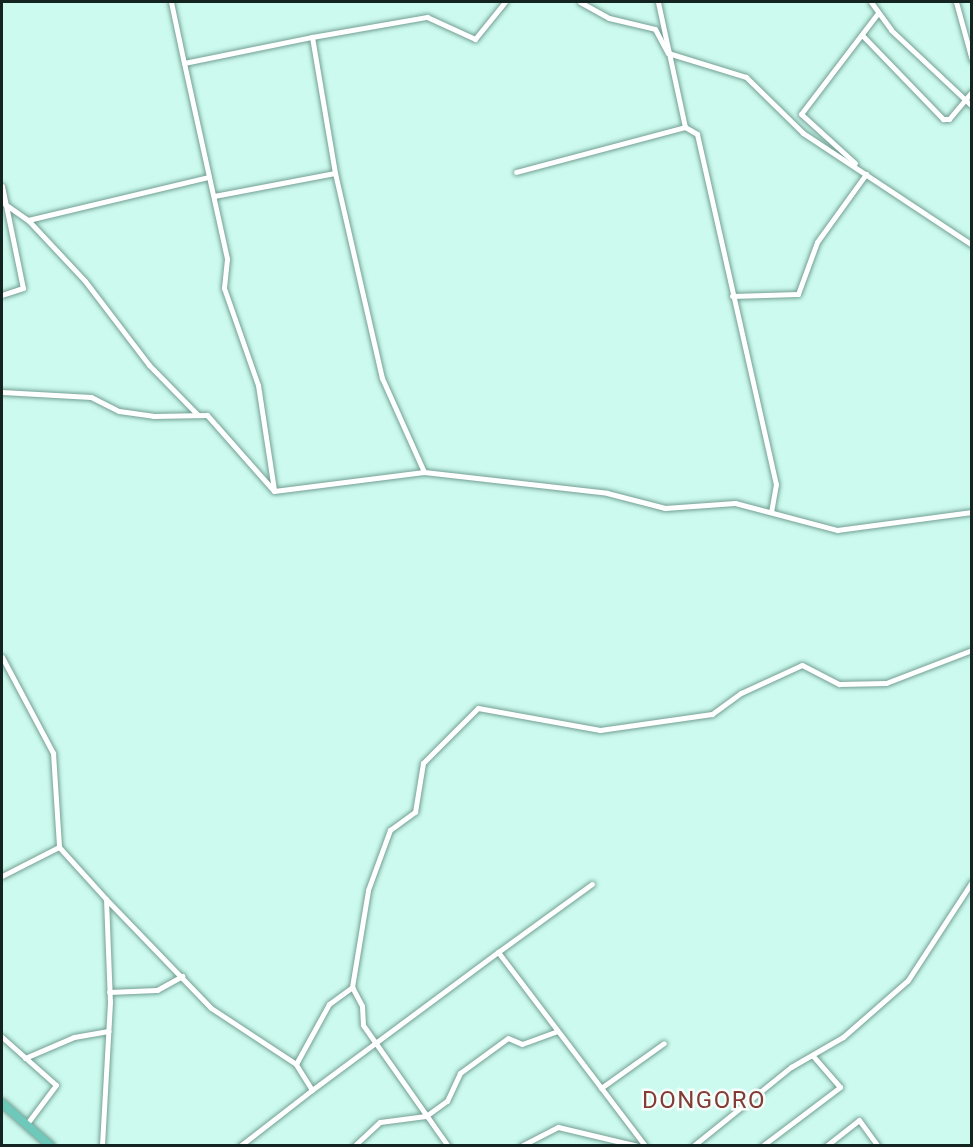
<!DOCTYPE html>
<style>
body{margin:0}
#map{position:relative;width:973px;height:1147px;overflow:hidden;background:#ccfaee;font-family:Roboto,sans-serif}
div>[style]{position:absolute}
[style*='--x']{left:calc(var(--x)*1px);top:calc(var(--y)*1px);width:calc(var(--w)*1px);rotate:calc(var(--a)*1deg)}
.roads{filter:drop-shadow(0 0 2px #749f94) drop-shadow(0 0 2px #749f94)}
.minor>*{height:5px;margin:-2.5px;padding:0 2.5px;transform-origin:2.5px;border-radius:2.5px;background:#fff}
.primary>*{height:8px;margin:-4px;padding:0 4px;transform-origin:4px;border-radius:4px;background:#6fc9bb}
span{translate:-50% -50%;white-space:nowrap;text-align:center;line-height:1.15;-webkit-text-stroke:5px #f5fefb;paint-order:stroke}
.quarter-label{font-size:24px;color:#833b34;letter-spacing:1.5px}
.frame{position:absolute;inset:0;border:3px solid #142521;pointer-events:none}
</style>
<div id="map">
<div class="roads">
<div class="minor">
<i style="--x:171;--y:2;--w:62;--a:78"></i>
<i style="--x:184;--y:63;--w:131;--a:-11.5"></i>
<i style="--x:312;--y:37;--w:138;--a:80.4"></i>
<i style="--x:335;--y:173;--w:210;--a:77.1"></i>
<i style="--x:382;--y:378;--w:103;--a:65.9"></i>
<i style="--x:580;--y:2;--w:33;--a:29"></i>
<i style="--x:609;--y:18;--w:47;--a:13.4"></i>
<i style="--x:655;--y:29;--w:27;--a:62"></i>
<i style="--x:668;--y:53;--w:82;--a:17.1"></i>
<i style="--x:746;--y:77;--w:80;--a:44.5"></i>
<i style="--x:803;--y:133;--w:203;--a:33.5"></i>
<i style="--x:871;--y:2;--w:34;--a:54"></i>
<i style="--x:891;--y:30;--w:111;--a:43.2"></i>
<i style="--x:956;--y:2;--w:60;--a:74.6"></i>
<i style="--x:862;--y:35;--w:117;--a:46"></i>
<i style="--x:943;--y:119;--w:6;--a:0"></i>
<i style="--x:949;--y:119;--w:35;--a:-50"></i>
<i style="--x:312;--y:37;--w:117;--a:-9.9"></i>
<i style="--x:427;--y:17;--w:53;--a:24.6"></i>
<i style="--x:475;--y:39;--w:48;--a:-51"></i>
<i style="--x:184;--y:63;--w:201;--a:77.6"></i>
<i style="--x:227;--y:259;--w:29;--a:96"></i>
<i style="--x:224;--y:288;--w:103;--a:70.7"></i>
<i style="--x:258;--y:385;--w:106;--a:81.3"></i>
<i style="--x:685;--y:127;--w:14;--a:30"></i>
<i style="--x:697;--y:134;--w:359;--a:77.3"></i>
<i style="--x:776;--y:484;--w:28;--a:100"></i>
<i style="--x:855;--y:163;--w:73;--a:-137.8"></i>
<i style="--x:801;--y:114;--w:127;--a:-52.7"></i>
<i style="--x:516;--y:172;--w:175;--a:-14.9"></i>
<i style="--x:685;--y:127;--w:128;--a:-102.2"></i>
<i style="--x:2;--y:186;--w:104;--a:78.4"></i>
<i style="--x:23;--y:288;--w:22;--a:162"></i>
<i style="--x:214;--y:196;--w:123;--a:-10.8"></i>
<i style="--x:2;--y:202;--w:32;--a:35"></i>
<i style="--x:28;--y:220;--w:83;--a:46.9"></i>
<i style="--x:85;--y:281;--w:106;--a:52.7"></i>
<i style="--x:149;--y:365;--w:70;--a:45.6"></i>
<i style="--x:28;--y:220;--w:186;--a:-13.4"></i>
<i style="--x:732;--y:296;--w:66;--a:-1.7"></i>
<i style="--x:798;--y:294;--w:55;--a:-69.9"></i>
<i style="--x:817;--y:242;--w:84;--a:-54.2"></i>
<i style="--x:2;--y:392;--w:89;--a:3.2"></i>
<i style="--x:91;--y:397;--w:31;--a:27"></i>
<i style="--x:119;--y:411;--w:34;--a:8"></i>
<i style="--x:153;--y:416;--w:54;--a:-1.1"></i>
<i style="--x:207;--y:415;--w:101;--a:48.6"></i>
<i style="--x:274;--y:491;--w:151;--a:-7.2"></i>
<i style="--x:424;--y:472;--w:184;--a:6.5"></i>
<i style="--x:607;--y:493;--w:60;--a:14.5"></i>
<i style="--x:665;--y:508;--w:70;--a:-4.1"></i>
<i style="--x:735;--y:503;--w:106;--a:14.8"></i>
<i style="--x:837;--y:530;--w:136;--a:-7.6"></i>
<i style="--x:2;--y:657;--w:109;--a:62"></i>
<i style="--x:53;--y:753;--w:94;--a:86.3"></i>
<i style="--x:59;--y:847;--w:70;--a:47.9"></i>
<i style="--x:106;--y:899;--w:103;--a:87.8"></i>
<i style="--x:110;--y:1002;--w:144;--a:93.2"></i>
<i style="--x:2;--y:876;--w:64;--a:-27"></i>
<i style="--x:106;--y:899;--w:151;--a:46.1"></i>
<i style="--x:211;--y:1008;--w:102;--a:33.4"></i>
<i style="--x:498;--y:952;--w:116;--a:-35.9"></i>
<i style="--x:352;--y:987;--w:21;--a:62"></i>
<i style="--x:362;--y:1006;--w:19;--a:87"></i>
<i style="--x:363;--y:1025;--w:148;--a:54.9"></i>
<i style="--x:109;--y:992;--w:48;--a:-2.4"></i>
<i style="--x:157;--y:990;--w:29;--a:-29"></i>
<i style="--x:2;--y:1037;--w:72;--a:41.6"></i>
<i style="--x:56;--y:1085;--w:50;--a:126.9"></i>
<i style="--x:25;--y:1058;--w:53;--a:-23.2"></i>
<i style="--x:74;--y:1037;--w:35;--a:-10"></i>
<i style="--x:601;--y:1088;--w:77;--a:-35.5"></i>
<i style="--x:312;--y:1090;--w:232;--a:-36.6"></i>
<i style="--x:498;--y:952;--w:243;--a:52.8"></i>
<i style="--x:240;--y:1146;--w:91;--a:-37.9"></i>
<i style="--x:312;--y:1090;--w:31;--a:-122"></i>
<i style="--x:296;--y:1064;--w:68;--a:-61.2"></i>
<i style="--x:329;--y:1004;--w:29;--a:-36"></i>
<i style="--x:352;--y:987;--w:98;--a:-80.6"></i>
<i style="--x:368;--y:890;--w:64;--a:-69.9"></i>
<i style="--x:390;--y:830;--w:31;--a:-36"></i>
<i style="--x:415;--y:812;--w:50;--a:-80.7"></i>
<i style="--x:423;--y:763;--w:78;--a:-45"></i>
<i style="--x:478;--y:708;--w:124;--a:10.2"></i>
<i style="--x:600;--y:730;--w:113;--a:-8.1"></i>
<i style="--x:712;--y:714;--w:36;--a:-36"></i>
<i style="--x:741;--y:693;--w:67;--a:-24.7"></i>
<i style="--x:802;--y:665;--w:42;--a:27.2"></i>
<i style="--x:839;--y:684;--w:47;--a:-1.2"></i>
<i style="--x:886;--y:683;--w:92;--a:-21"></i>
<i style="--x:354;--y:1146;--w:35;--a:-43"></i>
<i style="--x:380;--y:1122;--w:46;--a:-7.4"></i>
<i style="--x:426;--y:1116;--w:26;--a:-36"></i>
<i style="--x:447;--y:1101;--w:31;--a:-65"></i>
<i style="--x:460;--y:1073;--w:59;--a:-36.1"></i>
<i style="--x:508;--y:1038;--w:15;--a:23"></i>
<i style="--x:522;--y:1044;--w:38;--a:-20"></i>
<i style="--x:521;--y:1146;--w:42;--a:-27.2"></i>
<i style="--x:558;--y:1127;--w:82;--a:13.4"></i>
<i style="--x:693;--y:1146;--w:126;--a:-38.9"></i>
<i style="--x:791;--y:1067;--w:60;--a:-30"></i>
<i style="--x:843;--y:1037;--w:86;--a:-41.2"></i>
<i style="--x:908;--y:980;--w:117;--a:-56.9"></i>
<i style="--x:762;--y:1146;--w:98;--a:-37.1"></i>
<i style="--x:840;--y:1087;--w:40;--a:-131"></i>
<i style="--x:826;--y:1146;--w:42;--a:-38.2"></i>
<i style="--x:859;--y:1120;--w:32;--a:54"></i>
</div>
<div class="primary">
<i style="--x:2;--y:1103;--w:65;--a:41.3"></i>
</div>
</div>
<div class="quarter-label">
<span style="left:704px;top:1101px">DONGORO</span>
</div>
<div class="frame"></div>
</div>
